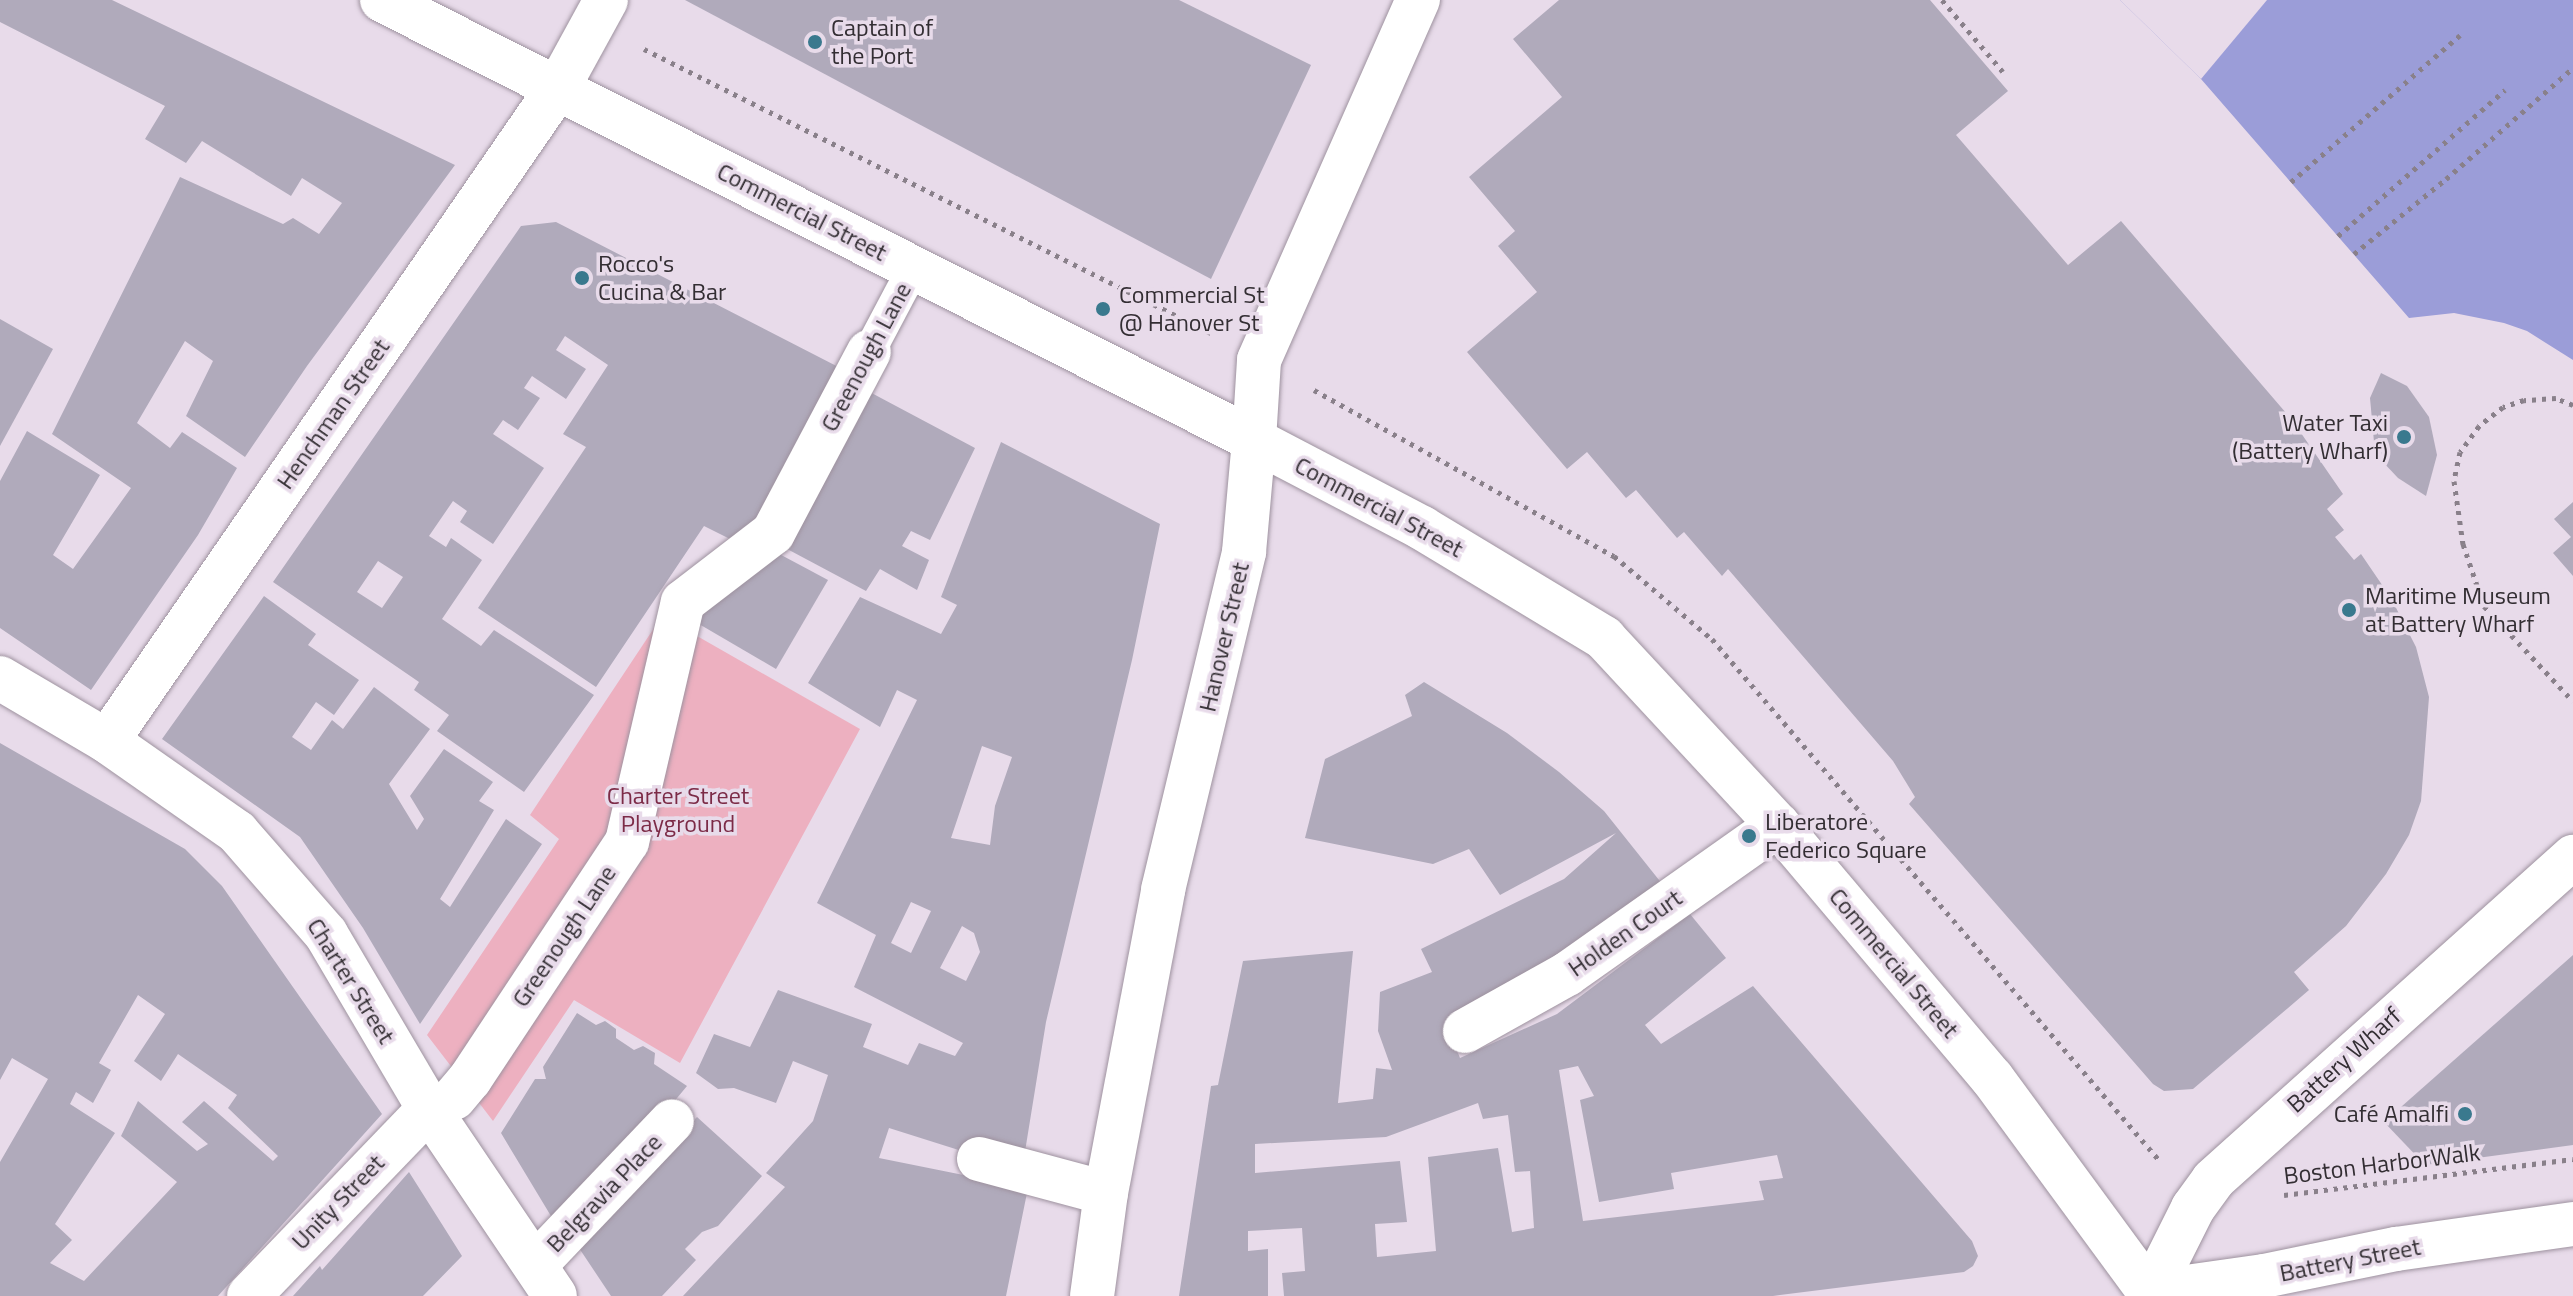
<!DOCTYPE html>
<meta charset="utf-8">
<style>
body{margin:0}
#map{position:relative;width:2573px;height:1296px;overflow:hidden;background:#e8dbea;font-family:"Titillium Web",sans-serif}
div>[style]{position:absolute}
[style*='--x']{left:calc(var(--x)*1px);top:calc(var(--y)*1px);width:calc(var(--w)*1px);rotate:calc(var(--a)*1deg)}
.green>*{inset:0;background:#edb0c0}
.water>*{inset:0;background:#9b9dd8}
.pier>*{inset:0;background:#e8dbea}
.building>*{inset:0;background:#b0aabb}
.path>*{height:5px;margin-top:-2.5px;transform-origin:0;background:repeating-linear-gradient(90deg,#89808a 0 4px,transparent 0 10px)}
.roads{filter:drop-shadow(0 0 2px #9e929f) drop-shadow(0 0 2px #9e929f)}
.lane>*{height:32px;margin:-16px;padding:0 16px;transform-origin:16px;border-radius:16px;background:#fff}
.street>*{height:44px;margin:-22px;padding:0 22px;transform-origin:22px;border-radius:22px;background:#fff}
.secondary>*{height:44px;margin:-22px;padding:0 22px;transform-origin:22px;border-radius:22px;background:#fff}
.dots>*{width:22px;height:22px;translate:-50% -50%;box-sizing:border-box;border:4px solid #e8dbea;border-radius:50%}
span{translate:-50% -50%;white-space:nowrap;text-align:center;line-height:1.15;-webkit-text-stroke:7px #e8dbea;paint-order:stroke}
.poi-label{font-size:24px;color:#332e33}
.left{translate:0 -50%;text-align:left}
.right{translate:-100% -50%;text-align:right}
.street-label{font-size:24px;color:#332e33}
.park-label{font-size:24px;color:#7c2b47}
</style>
<div id="map">
<div class="green">
<i style="clip-path:polygon(662px 616px,860px 729px,680px 1063px,574px 1000px,493px 1121px,427px 1035px,559px 839px,530px 815px)"></i>
</div>
<div class="water">
<i style="clip-path:polygon(2120px 0,2573px 0,2573px 360px,2527px 331px,2504px 323px,2454px 313px,2409px 318px,2201px 79px)"></i>
</div>
<div class="pier">
<i style="clip-path:polygon(2120px 0,2267px 0,2201px 79px)"></i>
</div>
<div class="building">
<i style="clip-path:polygon(0 0,112px 0,455px 165px,307px 366px,245px 457px,186px 416px,213px 361px,185px 341px,137px 423px,170px 448px,182px 432px,237px 468px,198px 535px,91px 690px,0 628px,0 481px,27px 431px,100px 475px,53px 555px,73px 569px,131px 488px,52px 434px,180px 177px,283px 224px,293px 218px,319px 234px,342px 203px,302px 178px,291px 196px,202px 141px,186px 163px,145px 139px,165px 106px,0 22px)"></i>
<i style="clip-path:polygon(685px 0,1179px 0,1311px 65px,1211px 279px)"></i>
<i style="clip-path:polygon(1559px 0,1930px 0,2008px 91px,1956px 135px,2068px 265px,2121px 221px,2292px 420px,2343px 494px,2327px 509px,2344px 530px,2335px 537px,2354px 560px,2361px 554px,2391px 598px,2416px 647px,2429px 697px,2421px 801px,2409px 835px,2386px 874px,2346px 926px,2294px 972px,2309px 990px,2193px 1089px,2164px 1091px,2153px 1084px,1909px 804px,1915px 797px,1893px 761px,1728px 569px,1722px 576px,1684px 532px,1677px 538px,1636px 490px,1626px 498px,1587px 452px,1567px 469px,1467px 352px,1537px 292px,1498px 246px,1515px 231px,1469px 177px,1562px 97px,1513px 39px)"></i>
<i style="clip-path:polygon(evenodd,556px 222px,852px 374px,746px 547px,704px 526px,596px 687px,478px 608px,586px 447px,563px 434px,608px 365px,565px 336px,556px 350px,586px 369px,566px 399px,532px 376px,524px 388px,540px 398px,518px 430px,503px 420px,493px 434px,544px 468px,493px 544px,460px 522px,467px 511px,453px 501px,429px 536px,446px 547px,451px 538px,482px 560px,442px 619px,481px 646px,494px 630px,594px 695px,524px 792px,437px 731px,449px 715px,414px 690px,419px 682px,273px 582px,521px 226px,556px 222px,378px 561px,403px 577px,382px 608px,357px 592px,378px 561px)"></i>
<i style="clip-path:polygon(0 319px,53px 349px,0 446px)"></i>
<i style="clip-path:polygon(2381px 373px,2407px 386px,2429px 417px,2437px 455px,2426px 496px,2398px 478px,2382px 461px,2374px 442px,2370px 398px)"></i>
<i style="clip-path:polygon(864px 389px,975px 448px,930px 540px,911px 531px,902px 546px,929px 560px,917px 590px,880px 569px,866px 591px,774px 542px)"></i>
<i style="clip-path:polygon(evenodd,1001px 442px,1160px 524px,1132px 660px,1046px 1022px,1022px 1170px,889px 1128px,879px 1158px,1028px 1188px,1006px 1296px,683px 1296px,785px 1187px,766px 1173px,813px 1121px,828px 1075px,793px 1061px,776px 1103px,734px 1088px,718px 1089px,696px 1073px,714px 1034px,750px 1047px,778px 990px,872px 1024px,863px 1047px,908px 1065px,919px 1043px,955px 1056px,963px 1043px,854px 987px,876px 935px,817px 903px,917px 700px,897px 690px,880px 727px,808px 683px,860px 597px,941px 634px,957px 605px,941px 597px,1001px 442px,982px 746px,1012px 757px,995px 806px,990px 845px,951px 838px,982px 746px,1001px 442px,911px 902px,931px 911px,911px 953px,891px 943px,911px 902px,1001px 442px,962px 926px,974px 933px,980px 952px,966px 981px,940px 968px,962px 926px)"></i>
<i style="clip-path:polygon(2573px 502px,2573px 576px,2553px 553px,2571px 537px,2554px 519px)"></i>
<i style="clip-path:polygon(770px 549px,828px 580px,776px 669px,687px 617px)"></i>
<i style="clip-path:polygon(264px 596px,316px 634px,308px 645px,359px 680px,334px 715px,316px 702px,292px 737px,311px 750px,332px 720px,343px 729px,374px 687px,430px 729px,389px 784px,417px 830px,424px 819px,410px 796px,444px 749px,493px 782px,479px 801px,494px 810px,440px 899px,450px 907px,506px 819px,542px 844px,420px 1024px,363px 928px,300px 837px,162px 739px)"></i>
<i style="clip-path:polygon(evenodd,1424px 682px,1507px 733px,1559px 772px,1604px 811px,1663px 885px,1452px 1038px,1460px 1058px,1557px 1014px,1690px 914px,1726px 958px,1645px 1025px,1661px 1044px,1753px 986px,1972px 1241px,1978px 1256px,1973px 1266px,1964px 1272px,1773px 1296px,1284px 1296px,1282px 1273px,1305px 1271px,1302px 1228px,1248px 1231px,1248px 1251px,1268px 1249px,1268px 1296px,1179px 1296px,1211px 1086px,1218px 1085px,1243px 961px,1353px 951px,1338px 1103px,1373px 1099px,1376px 1068px,1392px 1070px,1378px 1031px,1380px 992px,1432px 972px,1421px 949px,1564px 879px,1616px 833px,1500px 895px,1469px 849px,1433px 864px,1305px 838px,1325px 759px,1412px 716px,1405px 695px,1424px 682px,1578px 1066px,1594px 1096px,1580px 1100px,1599px 1202px,1674px 1189px,1671px 1173px,1777px 1155px,1783px 1178px,1759px 1181px,1764px 1200px,1583px 1221px,1559px 1070px,1578px 1066px,1424px 682px,1478px 1103px,1483px 1119px,1508px 1115px,1515px 1172px,1530px 1171px,1534px 1228px,1512px 1232px,1498px 1148px,1428px 1157px,1436px 1251px,1377px 1257px,1375px 1224px,1407px 1222px,1400px 1161px,1255px 1173px,1255px 1144px,1386px 1137px,1478px 1103px)"></i>
<i style="clip-path:polygon(evenodd,0 743px,185px 849px,222px 886px,382px 1114px,218px 1296px,0 1296px,0 1162px,48px 1079px,12px 1058px,0 1080px,0 743px,138px 995px,165px 1014px,134px 1061px,161px 1081px,178px 1054px,237px 1095px,228px 1108px,278px 1156px,273px 1161px,204px 1101px,182px 1122px,208px 1144px,197px 1151px,138px 1101px,121px 1136px,177px 1182px,84px 1281px,50px 1263px,72px 1240px,55px 1224px,115px 1133px,70px 1104px,76px 1092px,93px 1103px,111px 1070px,99px 1063px,138px 995px)"></i>
<i style="clip-path:polygon(2573px 955px,2573px 1145px,2425px 1165px,2384px 1122px)"></i>
<i style="clip-path:polygon(577px 1013px,596px 1025px,605px 1021px,616px 1029px,616px 1038px,634px 1050px,643px 1046px,655px 1053px,654px 1064px,687px 1086px,571px 1226px,557px 1226px,501px 1133px,535px 1079px,546px 1079px,543px 1067px)"></i>
<i style="clip-path:polygon(697px 1117px,762px 1176px,718px 1226px,702px 1232px,685px 1249px,696px 1260px,662px 1296px,611px 1296px,575px 1242px)"></i>
<i style="clip-path:polygon(409px 1172px,462px 1256px,423px 1296px,293px 1296px,320px 1266px,322px 1270px)"></i>
</div>
<div class="path">
<i style="--x:1942;--y:0;--w:94;--a:49.7"></i>
<i style="--x:644;--y:49;--w:634;--a:26.61"></i>
<i style="--x:2446;--y:179;--w:169;--a:-41.2"></i>
<i style="--x:2291;--y:182;--w:224;--a:-41"></i>
<i style="--x:2338;--y:236;--w:222;--a:-41.2"></i>
<i style="--x:2354;--y:254;--w:119;--a:-39.2"></i>
<i style="--x:1314;--y:390;--w:343;--a:29"></i>
<i style="--x:1614;--y:556;--w:128;--a:40.3"></i>
<i style="--x:1712;--y:639;--w:686;--a:49.37"></i>
<i style="--x:2573;--y:405;--w:18;--a:-158"></i>
<i style="--x:2556;--y:398;--w:32;--a:176"></i>
<i style="--x:2524;--y:400;--w:22;--a:162"></i>
<i style="--x:2503;--y:407;--w:31;--a:142"></i>
<i style="--x:2479;--y:426;--w:32;--a:126"></i>
<i style="--x:2460;--y:452;--w:30;--a:102"></i>
<i style="--x:2454;--y:481;--w:64;--a:81.9"></i>
<i style="--x:2463;--y:544;--w:65;--a:71.3"></i>
<i style="--x:2484;--y:606;--w:130;--a:46.9"></i>
<i style="--x:2284;--y:1195;--w:291;--a:-7.1"></i>
</div>
<div class="roads">
<div class="lane">
<i style="--x:869;--y:352;--w:94;--a:-62.1"></i>
</div>
<div class="street">
<i style="--x:1254;--y:440;--w:80;--a:-86.4"></i>
<i style="--x:1259;--y:360;--w:394;--a:-66.2"></i>
<i style="--x:0;--y:678;--w:124;--a:30.5"></i>
<i style="--x:107;--y:741;--w:159;--a:35"></i>
<i style="--x:237;--y:832;--w:135;--a:48.9"></i>
<i style="--x:326;--y:934;--w:203;--a:59.5"></i>
<i style="--x:429;--y:1109;--w:225;--a:56"></i>
<i style="--x:107;--y:741;--w:796;--a:-55.39"></i>
<i style="--x:559;--y:86;--w:98;--a:-61.3"></i>
<i style="--x:1465;--y:1031;--w:117;--a:-29.2"></i>
<i style="--x:1567;--y:974;--w:258;--a:-35.2"></i>
<i style="--x:454;--y:1098;--w:25;--a:-50"></i>
<i style="--x:470;--y:1079;--w:284;--a:-56.5"></i>
<i style="--x:627;--y:842;--w:246;--a:-76.9"></i>
<i style="--x:683;--y:602;--w:113;--a:-37.5"></i>
<i style="--x:773;--y:533;--w:205;--a:-62.1"></i>
<i style="--x:979;--y:1159;--w:131;--a:15"></i>
<i style="--x:536;--y:1264;--w:197;--a:-46.4"></i>
<i style="--x:2151;--y:1292;--w:94;--a:-63.4"></i>
<i style="--x:2193;--y:1208;--w:34;--a:-54"></i>
<i style="--x:2213;--y:1180;--w:484;--a:-41.9"></i>
<i style="--x:2151;--y:1292;--w:114;--a:-8.1"></i>
<i style="--x:2264;--y:1276;--w:135;--a:-11.6"></i>
<i style="--x:2396;--y:1249;--w:179;--a:-8"></i>
<i style="--x:249;--y:1296;--w:260;--a:-46.1"></i>
</div>
<div class="secondary">
<i style="--x:382;--y:0;--w:977;--a:26.77"></i>
<i style="--x:1254;--y:440;--w:190;--a:27.6"></i>
<i style="--x:1422;--y:528;--w:213;--a:31.1"></i>
<i style="--x:1604;--y:638;--w:255;--a:47.1"></i>
<i style="--x:1778;--y:825;--w:331;--a:49.8"></i>
<i style="--x:1992;--y:1078;--w:270;--a:53.7"></i>
<i style="--x:1092;--y:1296;--w:104;--a:-82.3"></i>
<i style="--x:1106;--y:1193;--w:308;--a:-79.3"></i>
<i style="--x:1163;--y:890;--w:348;--a:-76.5"></i>
<i style="--x:1244;--y:552;--w:112;--a:-84.9"></i>
</div>
</div>
<div class="dots">
<i style="left:815px;top:42px;background:#3a798e"></i>
<i style="left:582px;top:278px;background:#3a798e"></i>
<i style="left:1103px;top:309px;background:#3a798e"></i>
<i style="left:2404px;top:437px;background:#3a798e"></i>
<i style="left:2349px;top:610px;background:#3a798e"></i>
<i style="left:1749px;top:836px;background:#3a798e"></i>
<i style="left:2465px;top:1114px;background:#3a798e"></i>
</div>
<div class="poi-label">
<span class="left" style="left:831px;top:42px">Captain of<br>the Port</span>
<span class="left" style="left:598px;top:278px">Rocco's<br>Cucina &amp; Bar</span>
<span class="left" style="left:1119px;top:309px">Commercial St<br>@ Hanover St</span>
<span class="right" style="left:2388px;top:437px">Water Taxi<br>(Battery Wharf)</span>
<span class="left" style="left:2365px;top:610px">Maritime Museum<br>at Battery Wharf</span>
<span class="left" style="left:1765px;top:836px">Liberatore<br>Federico Square</span>
<span class="right" style="left:2449px;top:1114px">Café Amalfi</span>
</div>
<div class="street-label">
<span style="left:802px;top:212px;rotate:27deg">Commercial Street</span>
<span style="left:866px;top:357px;rotate:-62deg">Greenough Lane</span>
<span style="left:333px;top:414px;rotate:-55deg">Henchman Street</span>
<span style="left:1379px;top:507px;rotate:28deg">Commercial Street</span>
<span style="left:1224px;top:637px;rotate:-77deg">Hanover Street</span>
<span style="left:1625px;top:933px;rotate:-35deg">Holden Court</span>
<span style="left:564px;top:936px;rotate:-56deg">Greenough Lane</span>
<span style="left:1894px;top:963px;rotate:50deg">Commercial Street</span>
<span style="left:351px;top:981px;rotate:58deg">Charter Street</span>
<span style="left:2344px;top:1060px;rotate:-42deg">Battery Wharf</span>
<span style="left:2382px;top:1164px;rotate:-7deg">Boston HarborWalk</span>
<span style="left:604px;top:1193px;rotate:-46deg">Belgravia Place</span>
<span style="left:338px;top:1202px;rotate:-46deg">Unity Street</span>
<span style="left:2350px;top:1260px;rotate:-11deg">Battery Street</span>
</div>
<div class="park-label">
<span style="left:678px;top:810px">Charter Street<br>Playground</span>
</div>
</div>
